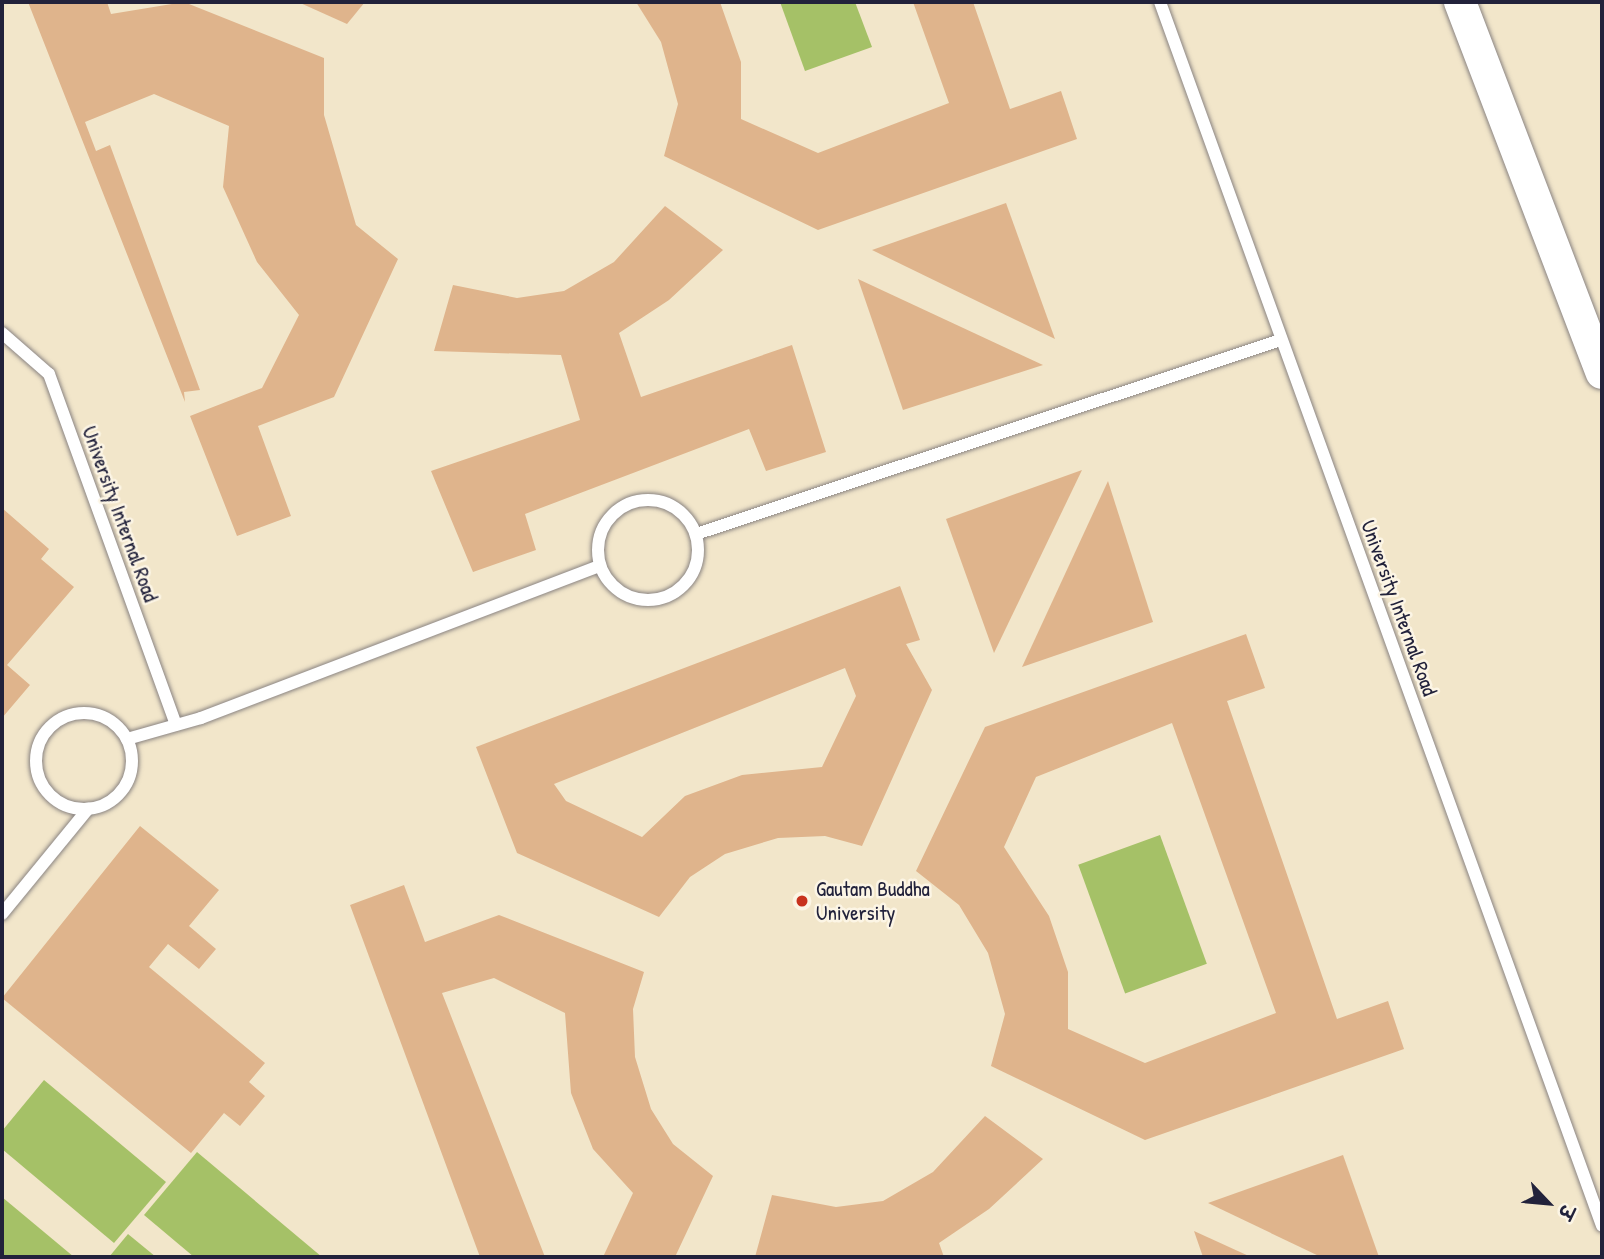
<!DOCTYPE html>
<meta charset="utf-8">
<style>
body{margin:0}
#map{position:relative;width:1604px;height:1259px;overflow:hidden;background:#f2e6ca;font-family:"Patrick Hand","Playpen Sans Deva",sans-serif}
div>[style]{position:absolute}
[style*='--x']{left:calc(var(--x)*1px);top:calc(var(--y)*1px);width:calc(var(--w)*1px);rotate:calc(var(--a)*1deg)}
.green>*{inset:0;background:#a5c167;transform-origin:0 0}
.building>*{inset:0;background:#dfb48c}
.roads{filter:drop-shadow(0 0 2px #8a8482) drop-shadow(0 0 2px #8a8482)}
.service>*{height:12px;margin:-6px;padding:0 6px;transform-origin:6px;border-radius:6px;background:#fff}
.service>.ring{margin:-6px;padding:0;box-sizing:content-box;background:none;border:12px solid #fff;border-radius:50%}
.tertiary>*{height:32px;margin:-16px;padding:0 16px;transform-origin:16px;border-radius:16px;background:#fff}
.dots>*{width:19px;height:19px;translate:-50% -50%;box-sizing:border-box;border:4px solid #fcf5e5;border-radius:50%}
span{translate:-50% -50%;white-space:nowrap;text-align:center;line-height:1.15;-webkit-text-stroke:5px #fcf5e5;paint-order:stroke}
.street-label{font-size:21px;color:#22223b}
.poi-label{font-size:21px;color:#22223b}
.left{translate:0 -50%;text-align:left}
.frame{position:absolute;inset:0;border:4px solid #22223b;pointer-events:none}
.north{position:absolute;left:1513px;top:1168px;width:70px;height:70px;-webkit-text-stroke:5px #fcf5e5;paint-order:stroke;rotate:116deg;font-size:19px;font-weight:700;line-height:28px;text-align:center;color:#22223b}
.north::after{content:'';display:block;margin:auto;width:24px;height:32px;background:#22223b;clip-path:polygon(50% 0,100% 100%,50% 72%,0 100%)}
</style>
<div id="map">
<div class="green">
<i style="clip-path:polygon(780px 2px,855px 2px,872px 47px,805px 71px)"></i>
<i style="left:1160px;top:835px;width:137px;height:87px;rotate:70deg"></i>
<i style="clip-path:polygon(44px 1080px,166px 1182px,114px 1243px,2px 1149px,2px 1131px)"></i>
<i style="clip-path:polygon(197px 1152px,322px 1257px,194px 1257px,144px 1215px)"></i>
<i style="clip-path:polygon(2px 1197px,74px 1257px,2px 1257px)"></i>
<i style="clip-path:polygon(128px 1234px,156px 1257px,109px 1257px)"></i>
</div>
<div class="building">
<i style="clip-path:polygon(28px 2px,107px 2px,111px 14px,184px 2px,324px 58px,324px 115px,356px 225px,398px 259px,334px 397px,258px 426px,291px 516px,237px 536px,190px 416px,262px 388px,299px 315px,257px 262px,223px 187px,229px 126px,154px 94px,85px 122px,96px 151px,110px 145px,200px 390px,184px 392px,185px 402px)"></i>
<i style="clip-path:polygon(298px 2px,365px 2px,347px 24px)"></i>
<i style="clip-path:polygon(636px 2px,720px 2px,741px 62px,741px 119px,818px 153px,949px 103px,913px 2px,973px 2px,1010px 109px,1061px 91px,1077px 139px,818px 230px,664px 156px,678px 104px,661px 42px)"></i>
<i style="clip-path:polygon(1006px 203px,1055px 339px,872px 250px)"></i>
<i style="clip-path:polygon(665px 206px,723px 250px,669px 300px,619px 333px,641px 397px,792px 345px,826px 452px,766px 471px,749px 429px,525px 514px,536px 550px,473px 572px,431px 471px,580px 420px,561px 355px,434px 351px,453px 285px,517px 298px,564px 291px,614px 262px)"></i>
<i style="clip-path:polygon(858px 279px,1043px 365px,903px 410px)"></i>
<i style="clip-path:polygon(1082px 470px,994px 653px,946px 519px)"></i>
<i style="clip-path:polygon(1108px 481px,1153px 622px,1022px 667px)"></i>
<i style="clip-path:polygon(2px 508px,49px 549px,41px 559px,74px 587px,7px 665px,30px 685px,2px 718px)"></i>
<i style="clip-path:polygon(evenodd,900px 586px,920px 640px,906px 644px,932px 690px,862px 846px,825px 836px,778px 838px,725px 854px,690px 877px,659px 917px,517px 853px,476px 747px,900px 586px,845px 668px,856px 696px,822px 767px,742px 775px,685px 796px,642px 837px,566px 801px,554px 784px,845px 668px)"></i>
<i style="clip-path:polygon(evenodd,1246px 634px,1265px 688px,1227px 701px,1337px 1019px,1388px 1001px,1404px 1049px,1145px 1140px,991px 1066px,1005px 1014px,988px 953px,959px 905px,916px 871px,985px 727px,1246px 634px,1172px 723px,1276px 1013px,1145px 1063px,1068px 1029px,1068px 972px,1049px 916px,1004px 847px,1036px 777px,1172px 723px)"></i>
<i style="clip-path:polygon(140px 826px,219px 890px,189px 926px,216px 949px,199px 969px,168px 944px,149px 967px,265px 1063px,249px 1082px,265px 1096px,240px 1126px,224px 1113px,191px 1153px,2px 998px)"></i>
<i style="clip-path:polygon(404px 885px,425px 942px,499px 915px,644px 972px,633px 1009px,635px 1057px,651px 1109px,673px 1144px,713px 1176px,675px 1257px,603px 1257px,633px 1193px,593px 1149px,571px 1093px,565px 1013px,494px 978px,442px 993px,545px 1257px,480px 1257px,350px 905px)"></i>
<i style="clip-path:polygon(985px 1116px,1043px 1159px,989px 1209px,939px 1243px,944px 1257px,755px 1257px,772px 1195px,836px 1207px,883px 1201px,933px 1172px)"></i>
<i style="clip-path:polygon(1343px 1155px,1379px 1257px,1321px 1257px,1208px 1203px)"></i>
<i style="clip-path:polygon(1194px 1231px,1251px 1257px,1203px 1257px)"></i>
</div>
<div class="roads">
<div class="service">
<i style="--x:1160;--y:2;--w:1301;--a:70.14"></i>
<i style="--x:2;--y:333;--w:62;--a:41.1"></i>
<i style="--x:49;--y:374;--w:373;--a:70.1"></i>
<i class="ring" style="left:598px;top:500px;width:88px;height:88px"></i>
<i style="--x:696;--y:534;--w:616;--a:-18.35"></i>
<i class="ring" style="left:36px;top:713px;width:84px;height:84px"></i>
<i style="--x:127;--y:739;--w:77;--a:-15.8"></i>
<i style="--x:201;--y:718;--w:427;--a:-20.9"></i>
<i style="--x:2;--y:914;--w:136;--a:-50.7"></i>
</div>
<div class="tertiary">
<i style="--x:1460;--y:2;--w:397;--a:69.1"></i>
</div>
</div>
<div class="dots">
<i style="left:802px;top:901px;background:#c8321e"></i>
</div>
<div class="street-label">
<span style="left:120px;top:514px;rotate:70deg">University Internal Road</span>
<span style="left:1399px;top:608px;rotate:70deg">University Internal Road</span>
</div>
<div class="poi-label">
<span class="left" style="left:816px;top:901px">Gautam Buddha<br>University</span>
</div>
<div class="frame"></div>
<div class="north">उ</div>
</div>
